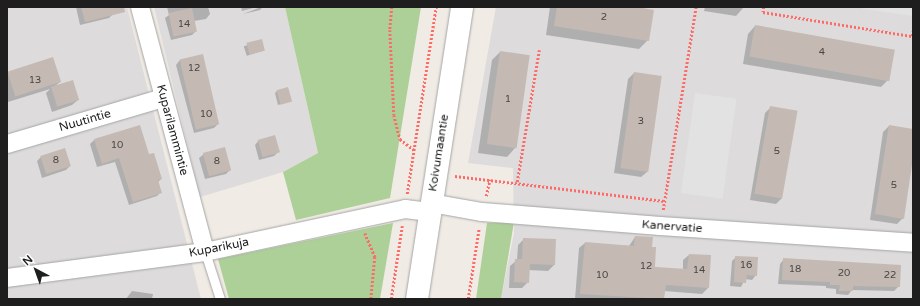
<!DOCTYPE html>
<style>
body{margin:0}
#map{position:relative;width:920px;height:306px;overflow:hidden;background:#f0ebe4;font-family:"Varela Round",sans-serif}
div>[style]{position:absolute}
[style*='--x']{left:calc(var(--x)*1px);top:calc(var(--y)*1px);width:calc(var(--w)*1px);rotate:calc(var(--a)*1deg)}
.residential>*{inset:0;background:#dddbdb}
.forest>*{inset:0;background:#add098}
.parking>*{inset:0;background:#e2e2e2;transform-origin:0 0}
.shadow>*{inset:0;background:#0003;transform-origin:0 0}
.building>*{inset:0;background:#c4bab3;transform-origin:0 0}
.path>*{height:2.5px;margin-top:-1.25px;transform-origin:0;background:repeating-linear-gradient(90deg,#fd6b68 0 2px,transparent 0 4px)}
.roads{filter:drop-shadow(0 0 1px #a5a5a5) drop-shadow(0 0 1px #a5a5a5)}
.service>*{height:9px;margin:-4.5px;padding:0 4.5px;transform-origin:4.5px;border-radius:4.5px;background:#fff}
.minor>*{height:18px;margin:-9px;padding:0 9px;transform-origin:9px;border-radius:9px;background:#fff}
.tertiary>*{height:22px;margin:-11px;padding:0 11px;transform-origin:11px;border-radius:11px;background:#fff}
span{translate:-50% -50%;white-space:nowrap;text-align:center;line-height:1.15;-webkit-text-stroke:3.5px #fff;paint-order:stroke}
.number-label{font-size:10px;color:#484543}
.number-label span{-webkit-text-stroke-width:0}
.street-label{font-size:12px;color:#1e1e1e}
.frame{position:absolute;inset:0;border:8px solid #1e1e1e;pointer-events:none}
.north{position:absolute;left:16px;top:250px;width:40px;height:40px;-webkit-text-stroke:3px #fff;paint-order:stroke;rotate:319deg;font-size:11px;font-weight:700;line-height:16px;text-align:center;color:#1e1e1e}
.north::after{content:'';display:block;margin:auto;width:14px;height:18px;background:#1e1e1e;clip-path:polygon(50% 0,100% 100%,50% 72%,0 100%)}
</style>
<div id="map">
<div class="residential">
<i style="clip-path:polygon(7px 7px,127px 7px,201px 299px,7px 299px)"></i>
<i style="clip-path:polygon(154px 7px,285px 7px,318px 153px,283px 172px,200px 197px)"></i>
<i style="clip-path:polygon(496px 7px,913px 7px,913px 299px,501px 299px,514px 233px,513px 168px,468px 163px)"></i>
</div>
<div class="forest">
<i style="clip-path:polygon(285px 7px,421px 7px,390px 198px,296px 220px,283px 172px,318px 153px)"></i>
<i style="clip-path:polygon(514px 222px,501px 299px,476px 299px,487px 223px)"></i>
<i style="clip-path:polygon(393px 223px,380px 299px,229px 299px,218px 259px)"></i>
</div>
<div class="parking">
<i style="clip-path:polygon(863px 7px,913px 7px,913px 16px,863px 9px)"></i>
<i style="left:695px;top:93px;width:42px;height:101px;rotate:8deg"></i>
</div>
<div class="shadow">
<i style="clip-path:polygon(76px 7px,112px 7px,113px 14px,109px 18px,80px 25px)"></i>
<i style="clip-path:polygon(167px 7px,208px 7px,210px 14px,206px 19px,194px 21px,196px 31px,192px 35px,171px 40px,165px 18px,169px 15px)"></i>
<i style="clip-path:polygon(241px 7px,257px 7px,242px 11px)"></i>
<i style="clip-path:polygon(261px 7px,263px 7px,260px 10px,243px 14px)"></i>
<i style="clip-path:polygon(550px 7px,630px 7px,648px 40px,639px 49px,546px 35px)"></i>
<i style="clip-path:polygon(705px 7px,744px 7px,736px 16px,704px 11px)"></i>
<i style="clip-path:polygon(755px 26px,888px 80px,881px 87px,743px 64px,748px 34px)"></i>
<i style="left:261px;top:41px;width:10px;height:18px;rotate:73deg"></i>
<i style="clip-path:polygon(500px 52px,515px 148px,507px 157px,478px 153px,492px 60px)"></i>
<i style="clip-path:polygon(202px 55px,218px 124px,214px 128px,194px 133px,176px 65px,180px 60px)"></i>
<i style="clip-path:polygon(52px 59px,60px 82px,55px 86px,78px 100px,72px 105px,52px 112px,46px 93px,50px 89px,8px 102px,7px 73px)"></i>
<i style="clip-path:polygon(634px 73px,647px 172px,641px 177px,614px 173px,628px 79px)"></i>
<i style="clip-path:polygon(277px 91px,291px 101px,278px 105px,275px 93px)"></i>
<i style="clip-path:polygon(771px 107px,782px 198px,776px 204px,750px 200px,765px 113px)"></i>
<i style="clip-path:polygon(889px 126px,913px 130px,913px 151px,903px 218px,897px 224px,870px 220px,883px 132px)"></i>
<i style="clip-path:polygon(94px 140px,149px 156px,161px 179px,158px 182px,161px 192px,157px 196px,129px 205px,115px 162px,97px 167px,90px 144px)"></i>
<i style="clip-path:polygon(259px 140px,278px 152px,274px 156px,259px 160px,255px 145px)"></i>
<i style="clip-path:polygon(204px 154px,230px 170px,226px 174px,205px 179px,199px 158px)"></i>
<i style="clip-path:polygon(41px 157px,70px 166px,66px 170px,42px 178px,37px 161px)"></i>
<i style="clip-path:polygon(635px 237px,651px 248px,653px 267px,683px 270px,683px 260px,689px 255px,710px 256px,708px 288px,702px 294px,664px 291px,663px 299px,575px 299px,579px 248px,585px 243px,629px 246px)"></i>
<i style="clip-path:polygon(524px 239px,554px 265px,548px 271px,528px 270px,528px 282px,522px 288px,509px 288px,510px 266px,517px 260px,518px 245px)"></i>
<i style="clip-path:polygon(736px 257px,756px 275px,752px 280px,745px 279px,741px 287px,730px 286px,732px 261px)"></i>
<i style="clip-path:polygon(784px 259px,899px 286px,894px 291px,852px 290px,848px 295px,836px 294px,836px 289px,826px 288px,826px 286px,778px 284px,780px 264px)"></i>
<i style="clip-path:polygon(132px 291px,153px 294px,152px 299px,126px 299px)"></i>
<i style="left:76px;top:298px;width:17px;height:1px"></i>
</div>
<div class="building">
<i style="clip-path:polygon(81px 7px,124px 7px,125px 12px,85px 22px)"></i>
<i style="clip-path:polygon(557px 7px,637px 7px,654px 10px,649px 41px,554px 26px)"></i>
<i style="left:192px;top:8px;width:24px;height:24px;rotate:78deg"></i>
<i style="left:755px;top:25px;width:142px;height:32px;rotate:10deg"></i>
<i style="left:262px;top:39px;width:12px;height:16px;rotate:76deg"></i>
<i style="left:500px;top:51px;width:30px;height:94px;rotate:8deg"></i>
<i style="left:203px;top:54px;width:72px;height:24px;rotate:77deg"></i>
<i style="left:53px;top:57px;width:26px;height:48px;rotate:72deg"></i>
<i style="left:634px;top:72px;width:28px;height:97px;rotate:8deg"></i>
<i style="left:73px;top:80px;width:21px;height:23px;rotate:73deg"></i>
<i style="left:288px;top:87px;width:15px;height:12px;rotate:74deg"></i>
<i style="left:770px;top:106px;width:28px;height:89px;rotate:10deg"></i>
<i style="clip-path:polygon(140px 125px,149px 154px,154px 153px,162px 179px,158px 180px,162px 193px,133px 202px,119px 158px,102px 164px,94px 139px)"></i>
<i style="clip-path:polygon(889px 125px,913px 129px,913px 158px,904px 219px,875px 214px)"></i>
<i style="left:275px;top:135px;width:18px;height:18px;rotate:74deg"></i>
<i style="left:225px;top:147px;width:24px;height:23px;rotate:75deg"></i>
<i style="left:65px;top:148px;width:19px;height:26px;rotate:72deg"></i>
<i style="clip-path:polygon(635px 236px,653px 237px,652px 247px,656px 247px,655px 267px,687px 269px,689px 254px,711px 255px,709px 288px,666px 285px,664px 299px,580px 294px,585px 242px,634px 246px)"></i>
<i style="clip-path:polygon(523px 238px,556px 239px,555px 265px,530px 264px,529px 283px,514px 282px,515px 259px,522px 259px)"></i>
<i style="clip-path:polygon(735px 256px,758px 257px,757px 276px,747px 275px,746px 283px,734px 282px)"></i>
<i style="clip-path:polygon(783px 258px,901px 265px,900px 287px,853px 286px,853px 291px,839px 291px,840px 285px,830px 285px,830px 282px,782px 280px)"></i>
</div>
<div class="path">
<i style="--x:392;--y:7;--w:23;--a:95"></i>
<i style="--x:390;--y:30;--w:85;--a:87.3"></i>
<i style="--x:394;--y:115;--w:25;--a:76"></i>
<i style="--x:400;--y:139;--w:18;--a:38"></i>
<i style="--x:764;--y:7;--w:5;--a:101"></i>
<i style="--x:763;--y:12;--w:151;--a:9.2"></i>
<i style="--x:912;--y:36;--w:5;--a:-79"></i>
<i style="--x:455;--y:176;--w:211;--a:6.8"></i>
<i style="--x:517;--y:182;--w:134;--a:-80.5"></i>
<i style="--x:407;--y:194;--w:189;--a:-81.2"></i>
<i style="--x:486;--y:196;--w:17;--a:-77"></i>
<i style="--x:663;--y:210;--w:206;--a:-80.8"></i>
<i style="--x:365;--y:233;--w:26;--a:67"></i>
<i style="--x:375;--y:257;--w:42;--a:95.4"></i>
<i style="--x:391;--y:299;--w:74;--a:-81.4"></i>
<i style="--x:468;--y:299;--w:72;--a:-81.2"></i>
</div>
<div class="roads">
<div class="service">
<i style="--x:205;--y:252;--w:49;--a:72.3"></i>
</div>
<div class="minor">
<i style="--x:140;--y:7;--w:253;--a:75.1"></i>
<i style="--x:7;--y:144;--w:163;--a:-16.4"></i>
<i style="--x:431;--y:203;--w:52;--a:10"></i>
<i style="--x:482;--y:212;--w:179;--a:4.5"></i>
<i style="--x:660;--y:226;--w:254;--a:3.8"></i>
<i style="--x:7;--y:278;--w:200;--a:-7.5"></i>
<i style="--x:205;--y:252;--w:205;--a:-12.1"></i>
<i style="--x:405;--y:209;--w:25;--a:7"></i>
</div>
<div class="tertiary">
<i style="--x:417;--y:299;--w:295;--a:-81.2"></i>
</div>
</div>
<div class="number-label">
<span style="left:604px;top:18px">2</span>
<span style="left:184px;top:25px">14</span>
<span style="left:822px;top:53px">4</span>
<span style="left:194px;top:69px">12</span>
<span style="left:35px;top:81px">13</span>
<span style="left:508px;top:100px">1</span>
<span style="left:206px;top:115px">10</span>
<span style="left:641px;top:122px">3</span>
<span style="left:117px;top:146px">10</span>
<span style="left:777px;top:152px">5</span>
<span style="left:56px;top:161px">8</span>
<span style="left:217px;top:162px">8</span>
<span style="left:894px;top:186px">5</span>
<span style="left:746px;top:266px">16</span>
<span style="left:646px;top:267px">12</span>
<span style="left:795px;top:270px">18</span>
<span style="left:699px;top:271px">14</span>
<span style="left:844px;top:274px">20</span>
<span style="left:602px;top:276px">10</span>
<span style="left:890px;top:276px">22</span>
</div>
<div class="street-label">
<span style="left:85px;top:121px;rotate:-16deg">Nuutintie</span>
<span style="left:172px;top:130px;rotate:75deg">Kuparilammintie</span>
<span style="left:439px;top:153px;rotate:-81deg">Koivumaantie</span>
<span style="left:672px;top:227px;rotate:4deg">Kanervatie</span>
<span style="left:219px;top:248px;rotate:-11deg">Kuparikuja</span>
</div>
<div class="frame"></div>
<div class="north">N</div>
</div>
